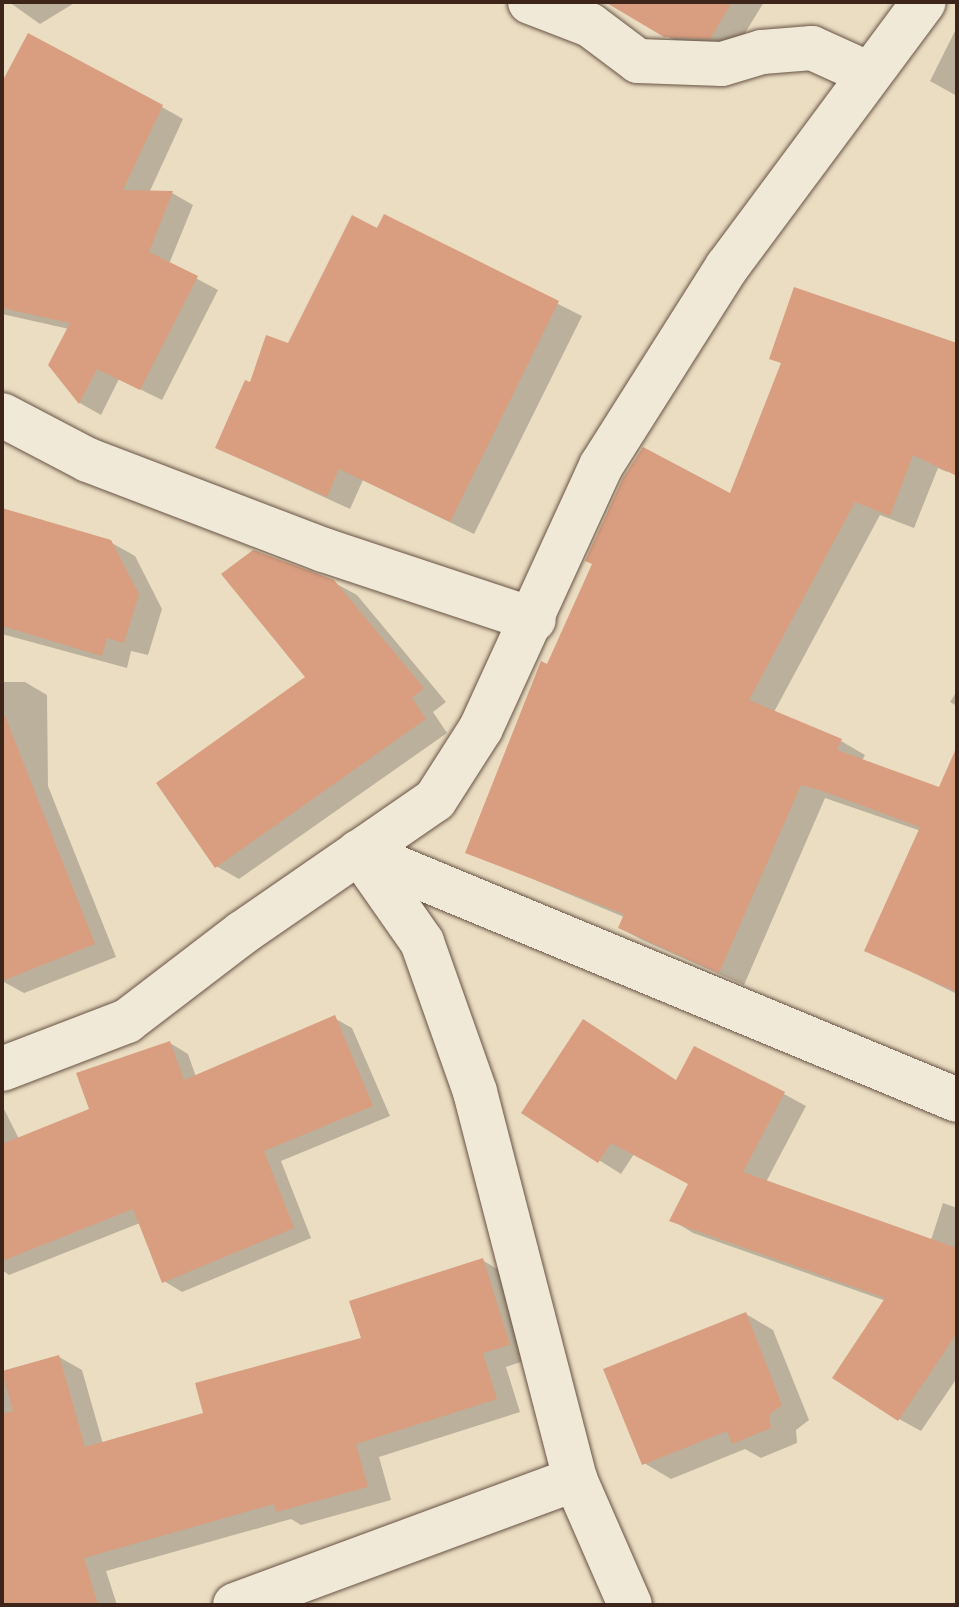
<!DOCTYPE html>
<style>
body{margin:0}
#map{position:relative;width:959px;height:1607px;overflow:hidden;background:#eaddc2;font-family:"IM FELL Great Primer",serif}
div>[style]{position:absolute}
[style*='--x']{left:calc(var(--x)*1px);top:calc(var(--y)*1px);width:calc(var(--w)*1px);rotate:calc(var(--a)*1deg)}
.shadow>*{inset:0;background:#0003}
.building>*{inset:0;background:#d99e80}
.roads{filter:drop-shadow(0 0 2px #685344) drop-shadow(0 0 2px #685344)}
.minor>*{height:44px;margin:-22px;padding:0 22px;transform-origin:22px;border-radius:22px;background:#f1e9d7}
span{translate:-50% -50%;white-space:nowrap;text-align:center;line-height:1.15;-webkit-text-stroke:6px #f1e9d7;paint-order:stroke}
.frame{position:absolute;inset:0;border:4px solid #3d251a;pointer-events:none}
</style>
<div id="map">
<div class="shadow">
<i style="clip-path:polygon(9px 2px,76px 2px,40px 24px)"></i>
<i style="clip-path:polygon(609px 2px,764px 2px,734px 51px,691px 50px)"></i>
<i style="clip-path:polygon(957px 27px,957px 96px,930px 81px)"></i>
<i style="clip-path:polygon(2px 86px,162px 107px,183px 119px,149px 193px,172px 193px,193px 205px,169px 264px,218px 290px,162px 400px,119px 379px,101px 415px,80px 403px,51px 365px,69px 329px,2px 314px)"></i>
<i style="clip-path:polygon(385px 217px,582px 316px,474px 534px,363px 480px,350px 509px,217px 448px,251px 385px,289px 345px)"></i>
<i style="clip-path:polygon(957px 345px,957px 443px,947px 472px,938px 468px,914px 528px,880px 515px,774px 712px,841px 741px,865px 755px,862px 761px,957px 795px,957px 994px,867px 950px,921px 831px,825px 798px,744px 985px,644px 941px,620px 928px,624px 917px,468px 852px,548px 666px,732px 496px,783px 364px,772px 358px)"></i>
<i style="clip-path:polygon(2px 510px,110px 542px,135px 556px,162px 609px,148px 655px,131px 651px,127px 668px,2px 634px)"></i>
<i style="clip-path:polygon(333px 582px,357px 595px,446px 702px,433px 712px,447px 733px,239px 879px,216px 866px,308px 677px)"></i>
<i style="clip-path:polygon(2px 682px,25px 682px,47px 695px,48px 786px,116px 957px,24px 993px,2px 981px)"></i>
<i style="clip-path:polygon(957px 691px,957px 706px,950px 702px)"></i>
<i style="clip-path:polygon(334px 1018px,352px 1028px,390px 1116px,281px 1161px,311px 1238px,182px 1292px,164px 1281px,140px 1223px,9px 1275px,2px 1270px,2px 1105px,19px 1139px,92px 1110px,170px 1043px,188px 1054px,196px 1077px)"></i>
<i style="clip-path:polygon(678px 1082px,784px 1094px,806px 1106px,766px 1182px,931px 1240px,943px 1203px,957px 1208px,957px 1378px,921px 1431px,899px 1419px,886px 1301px,693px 1233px,672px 1220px,691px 1184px,634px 1154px,621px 1174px,524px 1113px)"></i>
<i style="clip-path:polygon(482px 1260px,506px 1274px,533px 1358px,506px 1367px,520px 1412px,379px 1457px,391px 1500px,301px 1525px,291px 1519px,106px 1571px,117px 1605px,8px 1605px,2px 1587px,2px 1373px,59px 1357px,82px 1370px,103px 1444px,206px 1415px,364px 1339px)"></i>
<i style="clip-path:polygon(746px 1314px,773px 1330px,809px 1420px,796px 1430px,797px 1443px,761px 1458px,745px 1449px,671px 1479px,644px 1463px)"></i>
</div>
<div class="building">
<i style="clip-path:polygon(605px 2px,732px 2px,710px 39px,664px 37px)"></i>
<i style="clip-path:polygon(28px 33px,163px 105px,123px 190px,173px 191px,149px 252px,198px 276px,140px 390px,97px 369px,79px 404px,48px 365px,70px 323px,2px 308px,2px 82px)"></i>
<i style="clip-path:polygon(384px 214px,559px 301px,450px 522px,339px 469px,327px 497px,215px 448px,245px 380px,250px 382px,266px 335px,288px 343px,352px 215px,377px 228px)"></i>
<i style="clip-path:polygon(794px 287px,957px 343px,957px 476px,913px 455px,890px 516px,855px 502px,749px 700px,842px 739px,837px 750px,939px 787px,957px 746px,957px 992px,864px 951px,920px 827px,820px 790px,801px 785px,719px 973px,618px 928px,624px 914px,465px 853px,541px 661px,547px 664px,592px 564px,585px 561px,623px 478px,643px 447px,730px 493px,781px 363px,769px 359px)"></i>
<i style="clip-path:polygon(2px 508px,111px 540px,139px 594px,124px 643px,107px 638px,102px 656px,2px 626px)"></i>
<i style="clip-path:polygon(253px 550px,334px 580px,424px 688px,412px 698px,426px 719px,215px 868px,156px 783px,305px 677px,221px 574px)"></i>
<i style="clip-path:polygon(5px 716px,95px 944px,2px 981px,2px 717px)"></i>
<i style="clip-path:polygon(335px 1015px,373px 1106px,264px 1151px,294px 1228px,162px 1283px,133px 1209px,2px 1261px,2px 1144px,89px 1109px,76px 1073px,170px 1041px,184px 1080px)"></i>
<i style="clip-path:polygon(583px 1019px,676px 1080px,694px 1046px,785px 1092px,743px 1172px,957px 1248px,957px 1333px,898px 1421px,832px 1378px,885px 1298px,669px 1221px,688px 1184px,611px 1143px,598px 1163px,521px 1113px)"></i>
<i style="clip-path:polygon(483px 1258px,510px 1345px,483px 1353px,497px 1399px,356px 1444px,368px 1487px,276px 1512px,274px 1504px,84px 1558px,98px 1605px,2px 1605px,2px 1414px,13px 1411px,2px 1371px,59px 1355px,85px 1447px,203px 1413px,195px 1383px,361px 1338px,349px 1301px)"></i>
<i style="clip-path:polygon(746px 1312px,782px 1405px,769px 1415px,771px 1428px,732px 1444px,727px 1431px,642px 1465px,603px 1369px)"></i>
</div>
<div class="roads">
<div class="minor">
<i style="--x:530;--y:2;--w:64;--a:21"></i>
<i style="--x:590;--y:25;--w:60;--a:36.9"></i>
<i style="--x:638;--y:61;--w:84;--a:2"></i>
<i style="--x:722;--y:64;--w:42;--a:-16.7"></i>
<i style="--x:762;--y:52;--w:50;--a:-4.6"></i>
<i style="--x:812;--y:48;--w:60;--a:24.4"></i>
<i style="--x:2;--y:415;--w:97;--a:27.6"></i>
<i style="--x:88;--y:460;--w:253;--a:20.9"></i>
<i style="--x:324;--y:550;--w:221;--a:18.4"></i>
<i style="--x:359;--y:852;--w:110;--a:55"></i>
<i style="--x:422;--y:942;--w:159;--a:70.5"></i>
<i style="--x:475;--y:1092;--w:400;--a:75.5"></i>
<i style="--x:575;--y:1479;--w:137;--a:66.4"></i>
<i style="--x:359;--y:852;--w:647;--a:22.52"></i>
<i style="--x:2;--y:1069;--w:134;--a:-21"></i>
<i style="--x:127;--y:1021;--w:145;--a:-37.4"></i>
<i style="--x:242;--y:933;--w:234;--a:-34.6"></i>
<i style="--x:435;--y:800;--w:85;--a:-57.4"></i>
<i style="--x:481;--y:728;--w:288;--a:-65.4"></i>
<i style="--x:601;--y:466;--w:236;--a:-57.7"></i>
<i style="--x:727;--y:267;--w:330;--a:-53.4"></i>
<i style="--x:235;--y:1605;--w:363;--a:-20.3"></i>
</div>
</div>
<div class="frame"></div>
</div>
